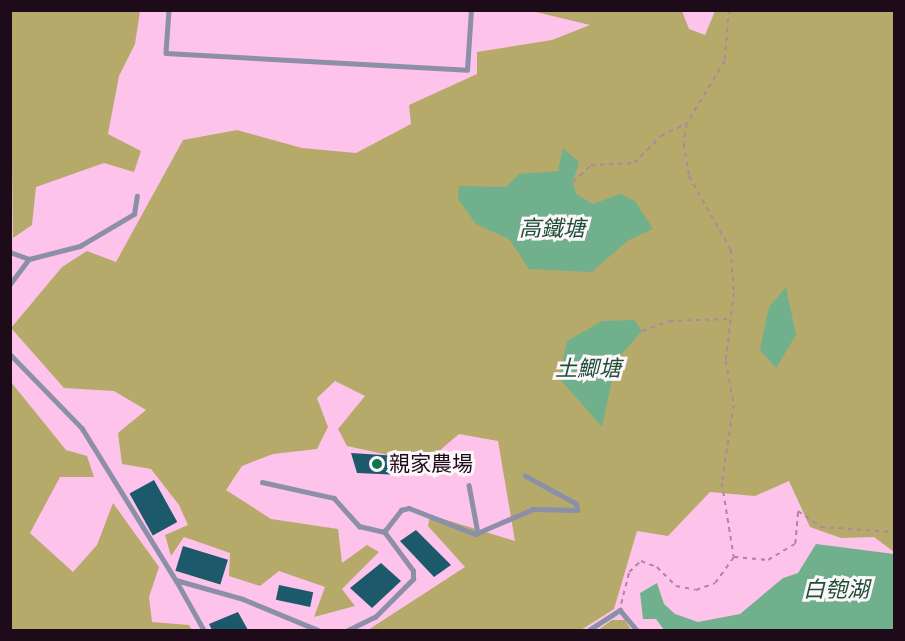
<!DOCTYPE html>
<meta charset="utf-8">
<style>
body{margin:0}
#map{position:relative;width:905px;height:641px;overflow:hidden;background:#fec3ea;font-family:"DejaVu Sans","Noto Sans TC",sans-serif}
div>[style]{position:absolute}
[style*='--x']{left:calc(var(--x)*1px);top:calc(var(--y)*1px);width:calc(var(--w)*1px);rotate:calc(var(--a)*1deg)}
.forest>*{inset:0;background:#b6aa6b}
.water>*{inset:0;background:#70b08d}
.building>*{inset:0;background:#1c596a;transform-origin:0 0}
.path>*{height:1.5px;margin-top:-0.75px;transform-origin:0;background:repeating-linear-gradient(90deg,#b284a3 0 4.5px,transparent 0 9px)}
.service>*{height:4.5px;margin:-2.25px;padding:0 2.25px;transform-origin:2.25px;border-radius:2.25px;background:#8b8fa8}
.dots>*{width:16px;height:16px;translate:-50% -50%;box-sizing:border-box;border:3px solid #fdf7fb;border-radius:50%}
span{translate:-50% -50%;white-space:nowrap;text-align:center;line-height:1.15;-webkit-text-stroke:6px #fdf7fb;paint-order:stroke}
.poi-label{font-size:21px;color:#1e0b19}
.left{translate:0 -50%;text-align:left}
.water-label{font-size:22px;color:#1c4f36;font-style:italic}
.frame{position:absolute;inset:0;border:12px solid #1e0b19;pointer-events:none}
</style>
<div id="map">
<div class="forest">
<i style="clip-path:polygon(10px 11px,140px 11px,135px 44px,119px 76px,108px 134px,141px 151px,134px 172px,104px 163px,36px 187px,32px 225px,13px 238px)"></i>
<i style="clip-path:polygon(532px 11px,682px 11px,689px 29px,705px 35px,715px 11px,894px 11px,894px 552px,874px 537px,841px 538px,810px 527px,789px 481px,755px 496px,710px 492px,668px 536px,637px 531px,614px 609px,581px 630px,368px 630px,465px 567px,428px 526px,430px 515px,515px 541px,498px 441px,459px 434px,425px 463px,347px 446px,338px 429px,365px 396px,335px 381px,317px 398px,328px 427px,317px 449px,273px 454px,242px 466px,226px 490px,271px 519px,338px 529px,342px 563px,367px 545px,379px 552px,342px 589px,355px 606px,314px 617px,325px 587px,279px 571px,260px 586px,229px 576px,230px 553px,184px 537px,171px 556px,165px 535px,188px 525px,179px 505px,151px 469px,122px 464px,118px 433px,146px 410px,114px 391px,64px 388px,11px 328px,62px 267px,87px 251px,116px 262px,183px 140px,237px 130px,302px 148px,356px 153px,411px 124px,409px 105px,477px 74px,477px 52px,552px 40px,590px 25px)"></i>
<i style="clip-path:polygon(11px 382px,66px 450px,87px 456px,94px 477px,60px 477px,30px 533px,73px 572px,97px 545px,113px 503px,159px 567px,149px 597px,152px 622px,189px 625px,192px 630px,11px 630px)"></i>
<i style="clip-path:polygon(612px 620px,625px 620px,631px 630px,598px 630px)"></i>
</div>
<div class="water">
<i style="clip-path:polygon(563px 148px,579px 162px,573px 182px,576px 194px,593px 204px,620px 194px,635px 201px,653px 229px,627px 241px,592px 272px,529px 269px,509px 239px,476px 224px,458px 199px,459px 186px,506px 187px,519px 174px,558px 171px)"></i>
<i style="clip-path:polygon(786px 287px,796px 335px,776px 368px,760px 350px,769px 307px)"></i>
<i style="clip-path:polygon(634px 320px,642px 331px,616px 361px,602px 427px,559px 378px,567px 341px,602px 321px)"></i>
<i style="clip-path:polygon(816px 544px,894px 554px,894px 630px,664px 630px,656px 619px,643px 619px,640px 593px,657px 583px,664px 604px,675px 614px,698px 622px,740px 614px,783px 578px,798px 573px)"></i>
</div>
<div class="building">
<i style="clip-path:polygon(351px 453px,398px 456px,401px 475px,357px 473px)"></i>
<i style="left:154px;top:480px;width:48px;height:28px;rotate:61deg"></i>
<i style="clip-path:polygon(416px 530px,451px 565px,434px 577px,400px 541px)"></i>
<i style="left:183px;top:546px;width:47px;height:26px;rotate:17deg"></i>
<i style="clip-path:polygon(381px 563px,401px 581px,372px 608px,350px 588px)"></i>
<i style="left:279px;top:585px;width:35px;height:15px;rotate:12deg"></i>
<i style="clip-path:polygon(238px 612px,248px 630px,212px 630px,209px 624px)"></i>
</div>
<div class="path">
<i style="--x:729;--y:10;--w:51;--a:94.5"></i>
<i style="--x:725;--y:61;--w:74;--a:121.1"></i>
<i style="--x:687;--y:124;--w:20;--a:99"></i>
<i style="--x:684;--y:144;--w:32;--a:81"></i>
<i style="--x:689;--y:176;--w:85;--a:60.4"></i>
<i style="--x:731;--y:250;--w:43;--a:86"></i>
<i style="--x:734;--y:293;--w:68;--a:96.7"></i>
<i style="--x:726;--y:361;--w:45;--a:79.7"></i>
<i style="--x:734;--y:405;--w:79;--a:98.7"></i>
<i style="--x:722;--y:483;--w:75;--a:80.8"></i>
<i style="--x:573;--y:182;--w:25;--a:-43"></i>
<i style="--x:591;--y:165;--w:43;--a:-2.7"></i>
<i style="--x:634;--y:163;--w:38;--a:-45"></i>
<i style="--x:661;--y:136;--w:28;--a:-26"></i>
<i style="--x:642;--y:331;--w:29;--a:-20"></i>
<i style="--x:669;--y:321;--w:60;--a:-1.9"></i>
<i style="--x:621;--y:604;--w:33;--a:-76"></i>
<i style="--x:629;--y:572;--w:16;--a:-43"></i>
<i style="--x:641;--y:561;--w:17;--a:21"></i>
<i style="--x:657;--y:567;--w:27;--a:45"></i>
<i style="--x:676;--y:586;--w:20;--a:11"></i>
<i style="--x:696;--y:590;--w:20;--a:-20"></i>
<i style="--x:715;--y:583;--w:32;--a:-54"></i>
<i style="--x:734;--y:557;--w:34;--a:5"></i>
<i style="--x:768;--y:560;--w:31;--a:-31"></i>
<i style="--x:795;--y:544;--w:33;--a:-85"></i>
<i style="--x:798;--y:511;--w:28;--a:35"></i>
<i style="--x:821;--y:527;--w:73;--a:3.9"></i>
</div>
<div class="service">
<i style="--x:169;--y:10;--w:43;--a:94"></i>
<i style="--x:166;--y:53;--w:301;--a:3.2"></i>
<i style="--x:467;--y:70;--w:60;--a:-86.2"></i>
<i style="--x:10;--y:252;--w:20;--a:20"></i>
<i style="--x:10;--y:284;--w:31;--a:-53"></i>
<i style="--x:29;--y:259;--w:53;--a:-14.3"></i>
<i style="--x:80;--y:246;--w:63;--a:-30.7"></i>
<i style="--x:134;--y:214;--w:18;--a:-81"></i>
<i style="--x:10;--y:354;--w:103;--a:45.8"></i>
<i style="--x:82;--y:428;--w:179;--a:58.3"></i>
<i style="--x:176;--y:580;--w:70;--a:15.8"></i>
<i style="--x:243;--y:599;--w:81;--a:22.5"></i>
<i style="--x:262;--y:482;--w:74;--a:12.5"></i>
<i style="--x:334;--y:498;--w:38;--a:48"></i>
<i style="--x:359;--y:526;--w:26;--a:13"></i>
<i style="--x:384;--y:532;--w:28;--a:-52"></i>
<i style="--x:401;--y:510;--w:8;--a:-14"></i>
<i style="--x:409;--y:508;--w:71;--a:21.5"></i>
<i style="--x:475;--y:534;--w:63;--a:-23.3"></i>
<i style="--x:533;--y:509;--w:44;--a:1.3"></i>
<i style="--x:577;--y:510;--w:6;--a:-99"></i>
<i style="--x:576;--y:504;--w:58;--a:-151.2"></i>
<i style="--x:469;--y:485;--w:49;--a:79.4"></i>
<i style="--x:176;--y:580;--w:57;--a:60.8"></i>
<i style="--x:348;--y:630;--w:30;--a:-26"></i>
<i style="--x:375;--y:617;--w:54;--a:-45"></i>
<i style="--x:413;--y:579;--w:8;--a:-90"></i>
<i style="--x:413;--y:571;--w:49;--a:-126.6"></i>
<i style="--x:589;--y:630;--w:37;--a:-33"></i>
<i style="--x:620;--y:610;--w:26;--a:50"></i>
</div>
<div class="dots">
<i style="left:377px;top:464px;background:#0e744b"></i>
</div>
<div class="poi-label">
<span class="left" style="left:389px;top:464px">親家農場</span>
</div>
<div class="water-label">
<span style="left:552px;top:229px">高鐵塘</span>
<span style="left:588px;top:369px">土鯽塘</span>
<span style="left:836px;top:590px">白匏湖</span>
</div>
<div class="frame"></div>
</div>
